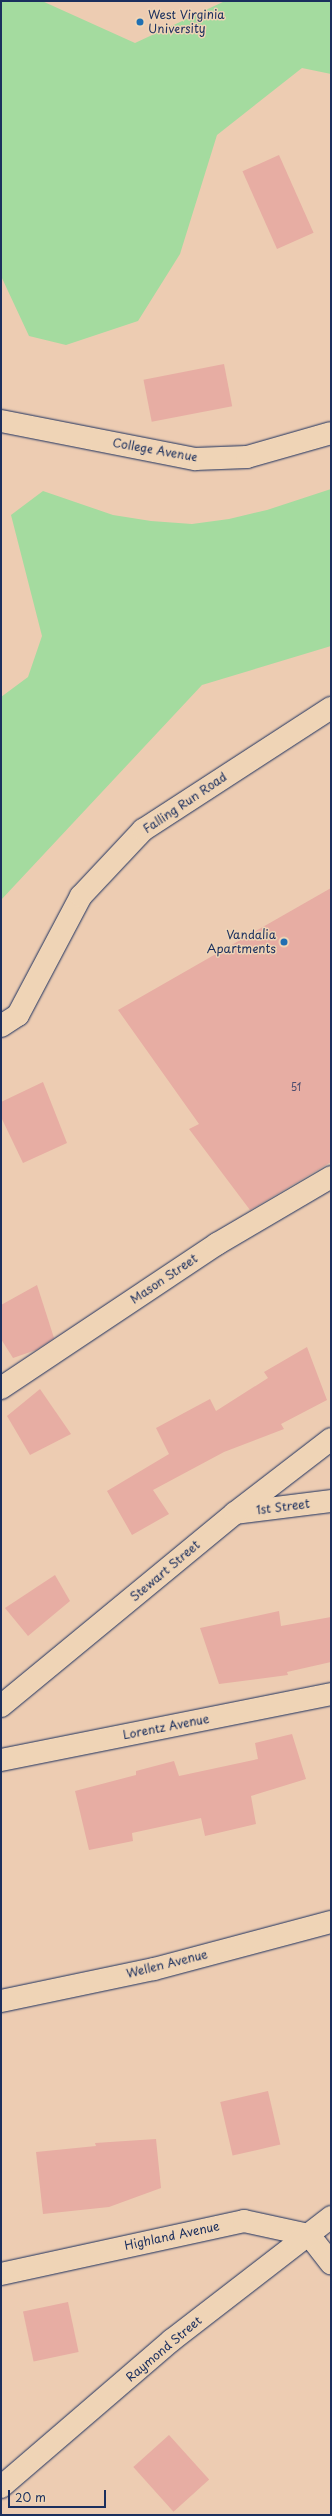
<!DOCTYPE html>
<style>
body{margin:0}
#map{position:relative;width:332px;height:2516px;overflow:hidden;background:#edccb2;font-family:"Playpen Sans",sans-serif}
div>[style]{position:absolute}
[style*='--x']{left:calc(var(--x)*1px);top:calc(var(--y)*1px);width:calc(var(--w)*1px);rotate:calc(var(--a)*1deg)}
.green>*{inset:0;background:#a4db9f}
.building>*{inset:0;background:#e7ada3;transform-origin:0 0}
.roads{filter:drop-shadow(0 0 1px #1b2f5e) drop-shadow(0 0 1px #1b2f5e)}
.street>*{height:22px;margin:-11px;padding:0 11px;transform-origin:11px;border-radius:11px;background:#efd4b6}
.secondary>*{height:22px;margin:-11px;padding:0 11px;transform-origin:11px;border-radius:11px;background:#efd4b6}
.dots>*{width:11px;height:11px;translate:-50% -50%;box-sizing:border-box;border:2px solid #efd4b6;border-radius:50%}
span{translate:-50% -50%;white-space:nowrap;text-align:center;line-height:1.15;-webkit-text-stroke:3px #efd4b6;paint-order:stroke}
.number-label{font-size:10px;color:#4e4e6f}
.number-label span{-webkit-text-stroke-width:0}
.poi-label{font-size:12px;color:#1b2f5e}
.left{translate:0 -50%;text-align:left}
.right{translate:-100% -50%;text-align:right}
.street-label{font-size:12px;color:#1b2f5e}
.frame{position:absolute;inset:0;border:2px solid #1b2f5e;pointer-events:none}
.scale{position:absolute;left:8px;top:2490px;width:98px;height:18px;box-sizing:border-box;border:2px solid #1b2f5e;border-top:0;padding-left:5px;font-size:12px;line-height:14px;white-space:nowrap;color:#1b2f5e;-webkit-text-stroke:3px #efd4b6;paint-order:stroke}
</style>
<div id="map">
<div class="green">
<i style="clip-path:polygon(1px 1px,42px 1px,135px 43px,225px 1px,331px 1px,331px 74px,302px 68px,217px 135px,180px 254px,138px 321px,66px 345px,29px 336px,1px 276px)"></i>
<i style="clip-path:polygon(331px 489px,331px 646px,202px 685px,1px 900px,1px 697px,28px 677px,42px 636px,11px 515px,43px 491px,113px 515px,151px 521px,192px 524px,229px 519px,267px 510px)"></i>
</div>
<div class="building">
<i style="left:279px;top:155px;width:85px;height:40px;rotate:66deg"></i>
<i style="left:224px;top:364px;width:43px;height:82px;rotate:79deg"></i>
<i style="clip-path:polygon(331px 888px,331px 1162px,250px 1210px,189px 1129px,199px 1124px,118px 1010px)"></i>
<i style="clip-path:polygon(43px 1082px,67px 1143px,23px 1163px,1px 1117px,1px 1102px)"></i>
<i style="clip-path:polygon(37px 1285px,54px 1338px,36px 1350px,13px 1358px,1px 1339px,1px 1305px)"></i>
<i style="clip-path:polygon(307px 1347px,327px 1400px,281px 1424px,284px 1429px,224px 1452px,153px 1490px,169px 1514px,132px 1535px,107px 1491px,169px 1454px,156px 1428px,210px 1399px,216px 1411px,268px 1378px,264px 1372px)"></i>
<i style="clip-path:polygon(40px 1389px,71px 1434px,30px 1455px,7px 1416px)"></i>
<i style="clip-path:polygon(55px 1575px,70px 1601px,28px 1636px,5px 1608px)"></i>
<i style="clip-path:polygon(279px 1611px,281px 1626px,331px 1617px,331px 1662px,287px 1672px,288px 1675px,219px 1684px,200px 1628px)"></i>
<i style="clip-path:polygon(292px 1734px,306px 1779px,251px 1796px,256px 1824px,205px 1836px,201px 1818px,132px 1833px,133px 1841px,89px 1850px,75px 1791px,136px 1775px,136px 1771px,174px 1761px,179px 1776px,258px 1759px,255px 1743px)"></i>
<i style="left:268px;top:2091px;width:55px;height:49px;rotate:77deg"></i>
<i style="clip-path:polygon(156px 2139px,161px 2188px,109px 2207px,43px 2214px,36px 2152px,96px 2146px,95px 2143px)"></i>
<i style="left:68px;top:2302px;width:51px;height:46px;rotate:78deg"></i>
<i style="left:169px;top:2435px;width:60px;height:48px;rotate:48deg"></i>
</div>
<div class="roads">
<div class="street">
<i style="--x:1;--y:1026;--w:20;--a:-33"></i>
<i style="--x:18;--y:1015;--w:135;--a:-62.1"></i>
<i style="--x:81;--y:896;--w:91;--a:-46.8"></i>
<i style="--x:143;--y:830;--w:224;--a:-33"></i>
<i style="--x:1;--y:1388;--w:260;--a:-33.7"></i>
<i style="--x:217;--y:1244;--w:132;--a:-30.4"></i>
<i style="--x:235;--y:1513;--w:97;--a:-7.1"></i>
<i style="--x:1;--y:1760;--w:337;--a:-11.3"></i>
<i style="--x:1;--y:2001;--w:156;--a:-11.8"></i>
<i style="--x:154;--y:1969;--w:183;--a:-14.9"></i>
<i style="--x:1;--y:2274;--w:249;--a:-12.3"></i>
<i style="--x:244;--y:2221;--w:66;--a:12.2"></i>
<i style="--x:309;--y:2235;--w:36;--a:52"></i>
<i style="--x:1;--y:2487;--w:225;--a:-40.7"></i>
<i style="--x:172;--y:2340;--w:201;--a:-37.7"></i>
</div>
<div class="secondary">
<i style="--x:1;--y:421;--w:198;--a:11.1"></i>
<i style="--x:195;--y:459;--w:52;--a:-2.2"></i>
<i style="--x:247;--y:457;--w:87;--a:-15.9"></i>
<i style="--x:1;--y:1706;--w:303;--a:-39.5"></i>
<i style="--x:235;--y:1513;--w:121;--a:-37.6"></i>
</div>
</div>
<div class="dots">
<i style="left:140px;top:22px;background:#1f6fb2"></i>
<i style="left:284px;top:942px;background:#1f6fb2"></i>
</div>
<div class="number-label">
<span style="left:296px;top:1087px">51</span>
</div>
<div class="poi-label">
<span class="left" style="left:148px;top:22px">West Virginia<br>University</span>
<span class="right" style="left:276px;top:942px">Vandalia<br>Apartments</span>
</div>
<div class="street-label">
<span style="left:155px;top:450px;rotate:10deg">College Avenue</span>
<span style="left:185px;top:803px;rotate:-34deg">Falling Run Road</span>
<span style="left:164px;top:1279px;rotate:-34deg">Mason Street</span>
<span style="left:283px;top:1507px;rotate:-7deg">1st Street</span>
<span style="left:165px;top:1571px;rotate:-40deg">Stewart Street</span>
<span style="left:166px;top:1727px;rotate:-11deg">Lorentz Avenue</span>
<span style="left:167px;top:1964px;rotate:-14deg">Wellen Avenue</span>
<span style="left:172px;top:2236px;rotate:-12deg">Highland Avenue</span>
<span style="left:164px;top:2349px;rotate:-40deg">Raymond Street</span>
</div>
<div class="frame"></div>
<div class="scale">20 m</div>
</div>
